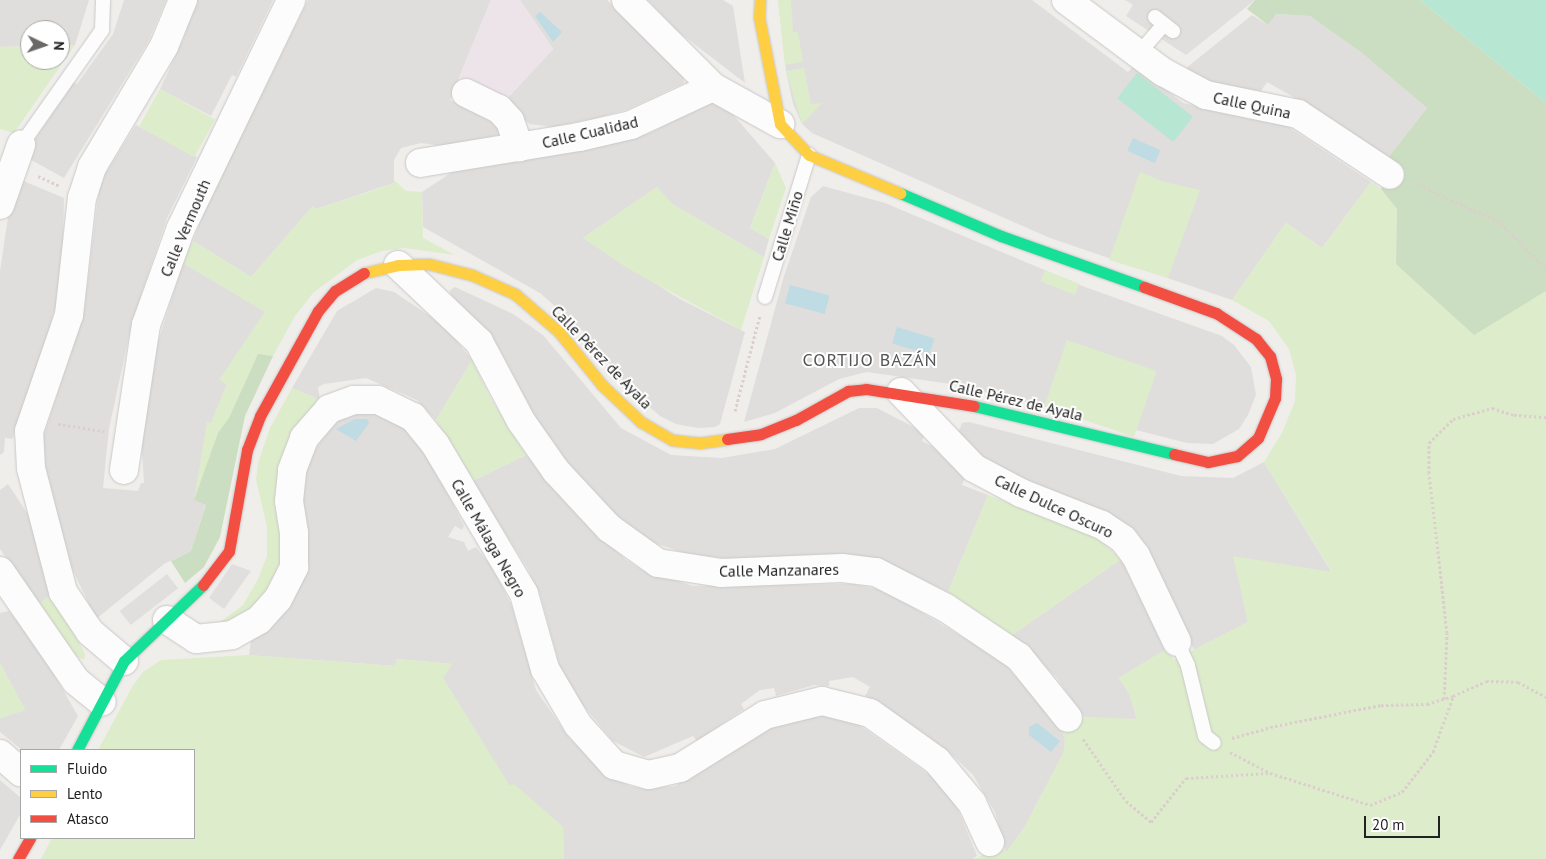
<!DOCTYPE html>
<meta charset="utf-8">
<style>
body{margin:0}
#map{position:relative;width:1546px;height:859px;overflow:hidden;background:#f0eeeb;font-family:"PT Sans",sans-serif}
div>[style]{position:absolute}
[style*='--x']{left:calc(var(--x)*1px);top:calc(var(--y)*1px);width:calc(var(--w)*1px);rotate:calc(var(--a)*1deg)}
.residential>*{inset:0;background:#dfdedc}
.industrial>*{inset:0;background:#ede4e9}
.grass>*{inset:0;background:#ddeccb;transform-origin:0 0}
.forest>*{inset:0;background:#cbdec1}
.pitch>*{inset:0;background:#b7e6d2;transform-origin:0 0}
.parking>*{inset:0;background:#e0dfde;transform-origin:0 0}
.water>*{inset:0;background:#bfdbe3;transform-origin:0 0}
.path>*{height:3px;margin-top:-1.5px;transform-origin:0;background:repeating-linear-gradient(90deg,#dccecd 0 2.5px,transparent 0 5px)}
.roads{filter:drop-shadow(0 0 1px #c9c8c7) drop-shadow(0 0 1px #c9c8c7)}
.lane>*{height:14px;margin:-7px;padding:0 7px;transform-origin:7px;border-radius:7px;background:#fdfcfc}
.street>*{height:28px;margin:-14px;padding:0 14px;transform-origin:14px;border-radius:14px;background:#fdfcfc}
.fast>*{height:11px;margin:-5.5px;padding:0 5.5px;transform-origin:5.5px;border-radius:5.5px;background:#16e098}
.slow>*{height:11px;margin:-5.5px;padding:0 5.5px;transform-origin:5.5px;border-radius:5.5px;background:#ffcf43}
.jam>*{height:11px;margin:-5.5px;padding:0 5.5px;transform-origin:5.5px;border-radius:5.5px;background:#f24e42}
span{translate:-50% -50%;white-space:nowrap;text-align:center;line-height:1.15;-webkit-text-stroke:4px #fff;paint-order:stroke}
.street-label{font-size:16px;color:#222}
.neighbourhood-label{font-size:18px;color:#555;letter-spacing:1px}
.legend{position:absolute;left:20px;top:749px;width:175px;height:90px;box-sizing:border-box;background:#fff;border:1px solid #a7a7a7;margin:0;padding:6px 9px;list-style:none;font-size:15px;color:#222}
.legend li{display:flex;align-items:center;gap:10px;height:25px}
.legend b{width:25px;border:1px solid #a7a7a7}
.north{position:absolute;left:20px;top:20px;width:50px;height:50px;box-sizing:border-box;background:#fff;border:1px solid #a7a7a7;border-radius:50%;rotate:93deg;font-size:14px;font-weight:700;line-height:20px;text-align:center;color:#222}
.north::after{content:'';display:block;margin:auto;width:18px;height:22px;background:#6a6968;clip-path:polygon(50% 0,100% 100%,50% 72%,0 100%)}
.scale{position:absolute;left:1364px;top:816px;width:76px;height:22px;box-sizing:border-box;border:2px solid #222;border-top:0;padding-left:6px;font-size:15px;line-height:18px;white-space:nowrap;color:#222;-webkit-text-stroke:4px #fff;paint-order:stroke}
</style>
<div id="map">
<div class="residential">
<i style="clip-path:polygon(0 0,89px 0,75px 45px,60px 46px,60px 30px,30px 30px,30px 46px,0 47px)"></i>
<i style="clip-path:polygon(124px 0,166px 0,148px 42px,64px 178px,24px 156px,72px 82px,77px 84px,113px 34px)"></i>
<i style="clip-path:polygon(196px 0,273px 0,236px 77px,232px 75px,211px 116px,160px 89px,183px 40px)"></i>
<i style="clip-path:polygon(308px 0,491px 0,450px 100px,492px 122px,499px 129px,499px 135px,442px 146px,421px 143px,401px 148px,394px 160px,394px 183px,316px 209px,313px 206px,251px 277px,193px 241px,206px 207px)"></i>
<i style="clip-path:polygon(520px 0,607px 0,683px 76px,684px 83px,628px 109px,600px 117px,553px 127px,530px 124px,515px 113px,506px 100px,553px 49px)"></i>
<i style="clip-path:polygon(648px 0,723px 0,733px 6px,745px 83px,676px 30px)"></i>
<i style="clip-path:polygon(778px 0,1032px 0,1128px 72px,1134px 65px,1183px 103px,1287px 126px,1371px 182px,1322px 248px,1286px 223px,1232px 300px,1050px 238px,812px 133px,802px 124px,793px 104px,786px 71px)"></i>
<i style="clip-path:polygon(1275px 14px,1310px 16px,1362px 53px,1427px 108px,1387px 159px,1320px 112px,1267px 82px,1261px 91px,1211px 83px,1185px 69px,1252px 15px,1268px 25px)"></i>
<i style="clip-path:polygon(712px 102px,723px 103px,775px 163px,750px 228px,769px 239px,764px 257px,672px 204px,657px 187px,583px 238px,680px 299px,745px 332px,720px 424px,715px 427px,698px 428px,676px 424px,660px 416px,621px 383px,622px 379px,584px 332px,540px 293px,423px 227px,422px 192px,452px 172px,587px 150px,650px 133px)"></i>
<i style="clip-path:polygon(136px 125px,197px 157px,167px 218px,132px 322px,109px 429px,103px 488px,138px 491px,141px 483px,144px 483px,141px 436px,149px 389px,158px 342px,183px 263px,266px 312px,220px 380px,227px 384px,211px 424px,207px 422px,206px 504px,191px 551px,164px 564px,96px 619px,69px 562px,45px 469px,43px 438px,84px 312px,100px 182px)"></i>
<i style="clip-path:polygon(14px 177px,64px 198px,62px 281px,36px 380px,12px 439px,5px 438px,4px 452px,0 455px,0 271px)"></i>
<i style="clip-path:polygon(823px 186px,885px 203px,1085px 287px,1222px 336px,1234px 345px,1251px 367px,1256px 395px,1248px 415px,1239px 429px,1213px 444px,1187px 443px,1136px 430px,1141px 414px,1067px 340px,1046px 407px,951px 384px,867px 372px,839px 379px,775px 413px,744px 422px,784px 276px,811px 197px)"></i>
<i style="clip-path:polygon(455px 287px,513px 314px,543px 335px,621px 428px,671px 455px,722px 458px,775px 449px,859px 408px,877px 408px,925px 433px,922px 441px,932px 446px,965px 478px,962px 485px,988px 495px,948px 592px,895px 567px,722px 558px,685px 553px,642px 539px,573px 475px,536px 419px,500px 350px,485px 329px,451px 295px,450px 290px)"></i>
<i style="clip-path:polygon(376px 288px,394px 292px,430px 316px,451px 334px,472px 360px,436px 420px,417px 400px,366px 378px,324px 384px,318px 387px,320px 400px,292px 388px,337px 311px)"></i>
<i style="clip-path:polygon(357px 413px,378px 414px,411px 431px,429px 456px,464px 526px,462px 530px,455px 526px,448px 537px,464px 542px,468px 551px,476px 547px,494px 570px,512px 607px,536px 690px,569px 738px,607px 774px,629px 786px,644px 789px,675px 786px,763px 730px,810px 714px,824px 715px,856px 723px,931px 776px,947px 792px,959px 812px,977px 856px,973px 859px,564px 859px,563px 827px,514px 785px,510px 787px,442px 677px,452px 664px,397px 659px,395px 666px,249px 655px,251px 640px,265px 631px,302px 583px,308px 529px,302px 493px,309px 460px,329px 428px,344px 417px)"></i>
<i style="clip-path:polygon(969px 422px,1181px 476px,1233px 478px,1264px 462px,1332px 573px,1234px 557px,1248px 622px,1194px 650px,1148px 548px,1137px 533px,1099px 512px,1076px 505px,989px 464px,958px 433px,962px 423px)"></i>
<i style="clip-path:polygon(526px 455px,576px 512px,626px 560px,640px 569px,693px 586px,853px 584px,877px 589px,901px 600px,1002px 661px,1055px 720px,1065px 738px,1064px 752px,1024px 828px,1006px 853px,995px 812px,973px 775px,950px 753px,880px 703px,865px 696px,870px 687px,853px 677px,829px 681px,829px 686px,814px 685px,776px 696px,774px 688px,760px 690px,741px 704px,744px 709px,697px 741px,693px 736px,644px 757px,613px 741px,577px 698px,560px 667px,540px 594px,528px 569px,472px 481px)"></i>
<i style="clip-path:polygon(8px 484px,29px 516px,50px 595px,38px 605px,0 549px,0 490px)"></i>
<i style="clip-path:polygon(1121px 559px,1165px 650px,1119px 678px,1130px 695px,1137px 720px,1084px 717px,1056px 677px,1012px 635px)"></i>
<i style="clip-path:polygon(9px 611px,38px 647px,78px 716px,59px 750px,22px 750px,0 732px,0 718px,25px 710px,0 663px,0 613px)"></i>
<i style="clip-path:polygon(0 780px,21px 798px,21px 813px,0 850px)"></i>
</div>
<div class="industrial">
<i style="clip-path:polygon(491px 0,520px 0,553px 49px,506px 100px,459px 77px)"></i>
</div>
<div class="grass">
<i style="clip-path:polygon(778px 0,791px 0,793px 32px,798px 32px,803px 62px,785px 65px)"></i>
<i style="clip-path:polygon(75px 45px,14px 133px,0 129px,0 47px,30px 46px,30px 60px,60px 60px,60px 46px)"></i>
<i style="clip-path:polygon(804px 68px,811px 104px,822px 103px,802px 124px,786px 71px)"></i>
<i style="left:160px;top:89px;width:63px;height:43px;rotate:29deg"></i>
<i style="clip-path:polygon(775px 163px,786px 188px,769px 239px,750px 228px)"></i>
<i style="clip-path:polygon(1140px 172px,1162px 181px,1200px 190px,1168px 278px,1109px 260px)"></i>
<i style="clip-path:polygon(394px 180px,406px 191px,422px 192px,423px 238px,455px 255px,404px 248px,382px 251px,357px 260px,313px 293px,295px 316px,241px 414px,206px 504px,194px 500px,207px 422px,211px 423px,227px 384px,219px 380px,265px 312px,183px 263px,193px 241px,251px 277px,313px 206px,316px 209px,375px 190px,394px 183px)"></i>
<i style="clip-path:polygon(1371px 182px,1381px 189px,1397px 209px,1396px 264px,1532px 300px,1546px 291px,1546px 859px,974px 859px,1003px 846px,1006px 853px,1024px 828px,1064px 752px,1065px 738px,1060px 730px,1084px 717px,1137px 719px,1130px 695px,1119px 678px,1168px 648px,1174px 660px,1248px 622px,1233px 556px,1332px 572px,1264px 462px,1282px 433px,1295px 401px,1296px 375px,1289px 349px,1269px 321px,1232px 300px,1286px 223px,1322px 248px)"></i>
<i style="clip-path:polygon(657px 187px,672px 204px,764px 257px,741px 330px,627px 268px,583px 238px)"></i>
<i style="left:1045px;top:270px;width:37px;height:12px;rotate:22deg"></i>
<i style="left:1067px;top:340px;width:95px;height:70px;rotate:19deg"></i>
<i style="clip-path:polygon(472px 360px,492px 401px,526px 455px,472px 481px,436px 420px)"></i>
<i style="clip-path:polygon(292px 388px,320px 400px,296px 427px,280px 465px,283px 550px,281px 568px,265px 595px,254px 605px,227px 625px,216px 625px,243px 605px,258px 579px,267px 556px,267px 527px,256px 480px,258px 463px,270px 428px)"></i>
<i style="clip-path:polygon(988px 495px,1098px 538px,1121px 559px,1012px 635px,948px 592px)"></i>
<i style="clip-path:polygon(50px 595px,79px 642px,85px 654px,84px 660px,73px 654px,38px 605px)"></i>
<i style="clip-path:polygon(249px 655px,395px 666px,397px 659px,452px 664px,443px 678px,510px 786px,514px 784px,563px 827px,564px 859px,41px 859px,52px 838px,194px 838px,194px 750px,98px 750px,132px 687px,143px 672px,161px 660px)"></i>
<i style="clip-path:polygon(0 663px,25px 710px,0 718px)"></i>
</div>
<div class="forest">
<i style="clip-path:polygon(1255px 0,1420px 0,1546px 103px,1546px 291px,1474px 335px,1396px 264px,1397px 209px,1381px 189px,1394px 166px,1387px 159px,1427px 108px,1362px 53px,1310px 16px,1276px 14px,1268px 25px,1247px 9px)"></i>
<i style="clip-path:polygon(258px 354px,273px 356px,245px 416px,220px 537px,204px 567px,185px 583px,171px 561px,191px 551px,206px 505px,194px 500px,218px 433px,229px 418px)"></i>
</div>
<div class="pitch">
<i style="clip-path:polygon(1420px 0,1546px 0,1546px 103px)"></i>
<i style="left:1137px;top:73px;width:71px;height:32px;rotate:38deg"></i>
</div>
<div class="parking">
<i style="clip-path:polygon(1125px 0,1255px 0,1186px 55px,1126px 16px,1133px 5px)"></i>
<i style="clip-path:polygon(232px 564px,251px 571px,224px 609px,209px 598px)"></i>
<i style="left:167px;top:574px;width:18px;height:60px;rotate:52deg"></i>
</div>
<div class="water">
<i style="clip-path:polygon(540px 12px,562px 32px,553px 42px,535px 16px)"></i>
<i style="left:1133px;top:138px;width:30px;height:14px;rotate:24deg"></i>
<i style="left:790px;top:285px;width:41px;height:19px;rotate:15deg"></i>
<i style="left:897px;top:327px;width:39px;height:17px;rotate:17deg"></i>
<i style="clip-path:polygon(355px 419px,367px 419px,369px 423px,356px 441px,336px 429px)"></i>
<i style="clip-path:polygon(1037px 723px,1060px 741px,1051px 752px,1029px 735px,1029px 727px)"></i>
</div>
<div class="path">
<i style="--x:38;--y:176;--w:23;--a:25"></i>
<i style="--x:1415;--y:183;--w:95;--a:24.9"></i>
<i style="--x:1501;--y:223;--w:64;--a:45"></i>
<i style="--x:735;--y:411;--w:99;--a:-75.4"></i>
<i style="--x:58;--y:424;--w:47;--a:8.7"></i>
<i style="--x:1444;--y:699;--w:66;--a:-87.4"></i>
<i style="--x:1447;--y:633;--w:161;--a:-96.4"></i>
<i style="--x:1429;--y:473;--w:30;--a:-90"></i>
<i style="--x:1429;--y:443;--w:34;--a:-45"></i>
<i style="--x:1453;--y:419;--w:41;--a:-15.8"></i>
<i style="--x:1492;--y:408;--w:23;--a:18"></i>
<i style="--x:1514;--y:415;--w:32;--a:4"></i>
<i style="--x:1232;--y:738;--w:45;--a:-15.6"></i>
<i style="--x:1275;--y:726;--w:108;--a:-11.2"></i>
<i style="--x:1381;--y:705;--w:46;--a:-1.2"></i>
<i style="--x:1427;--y:704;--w:27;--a:-17"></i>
<i style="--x:1453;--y:696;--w:36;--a:-24"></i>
<i style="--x:1486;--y:681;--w:32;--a:2"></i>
<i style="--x:1518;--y:682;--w:32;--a:28"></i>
<i style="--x:1083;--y:739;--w:75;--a:55.3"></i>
<i style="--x:1126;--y:801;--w:33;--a:40"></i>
<i style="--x:1151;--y:822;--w:56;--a:-51.5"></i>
<i style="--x:1186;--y:778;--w:83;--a:-3.4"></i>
<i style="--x:1230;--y:752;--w:45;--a:27.7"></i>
<i style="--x:1270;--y:773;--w:105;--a:17.7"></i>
<i style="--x:1370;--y:805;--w:35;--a:-22"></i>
<i style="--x:1402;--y:792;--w:51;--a:-52.2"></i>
<i style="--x:1433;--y:752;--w:59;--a:-70"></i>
</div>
<div class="roads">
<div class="lane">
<i style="--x:1155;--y:17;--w:23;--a:38"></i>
<i style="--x:1139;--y:53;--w:38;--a:-49"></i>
<i style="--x:21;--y:145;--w:141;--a:-54.8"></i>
<i style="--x:102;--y:30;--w:30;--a:-88"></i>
<i style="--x:765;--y:297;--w:149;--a:-72.8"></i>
<i style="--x:1177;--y:642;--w:26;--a:65"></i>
<i style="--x:1188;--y:666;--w:72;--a:76.3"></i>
<i style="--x:1205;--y:736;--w:11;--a:38"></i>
</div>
<div class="street">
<i style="--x:626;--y:0;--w:123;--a:45"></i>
<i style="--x:713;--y:87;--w:77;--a:28.9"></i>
<i style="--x:1066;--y:0;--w:121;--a:36.6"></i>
<i style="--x:1163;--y:72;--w:49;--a:28.1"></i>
<i style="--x:1206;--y:95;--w:94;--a:11.7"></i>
<i style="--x:1298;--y:114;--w:110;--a:33.5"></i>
<i style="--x:466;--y:93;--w:37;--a:26"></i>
<i style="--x:499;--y:109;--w:16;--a:47"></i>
<i style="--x:510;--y:121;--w:28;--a:71"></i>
<i style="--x:420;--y:163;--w:161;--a:-9.3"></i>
<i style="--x:579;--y:137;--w:53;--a:-13"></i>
<i style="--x:631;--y:125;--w:90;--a:-24.9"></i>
<i style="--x:0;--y:205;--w:64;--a:-70.7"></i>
<i style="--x:398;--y:265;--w:112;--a:43.5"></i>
<i style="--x:479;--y:342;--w:89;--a:62"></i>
<i style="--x:521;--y:421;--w:61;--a:55"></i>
<i style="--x:556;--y:471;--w:78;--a:47.1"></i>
<i style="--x:609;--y:528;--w:60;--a:35.5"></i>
<i style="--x:658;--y:563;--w:64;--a:9"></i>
<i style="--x:721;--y:573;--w:121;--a:-2.4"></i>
<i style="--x:842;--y:568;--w:34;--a:7"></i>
<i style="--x:876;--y:572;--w:79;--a:27.2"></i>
<i style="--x:946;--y:608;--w:88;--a:33.9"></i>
<i style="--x:1019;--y:657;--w:78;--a:51.2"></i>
<i style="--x:901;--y:392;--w:105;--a:46.2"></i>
<i style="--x:974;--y:468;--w:53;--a:28"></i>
<i style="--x:1021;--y:493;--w:87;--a:21.6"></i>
<i style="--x:1102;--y:525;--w:25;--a:34"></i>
<i style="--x:1123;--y:539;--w:21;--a:53"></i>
<i style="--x:1136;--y:556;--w:95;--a:64.5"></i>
<i style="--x:124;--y:470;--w:147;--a:-81.4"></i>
<i style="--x:146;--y:325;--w:103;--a:-70.2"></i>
<i style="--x:181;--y:228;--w:253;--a:-64.2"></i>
<i style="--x:0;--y:571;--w:134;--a:55.4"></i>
<i style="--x:76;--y:681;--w:33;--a:39"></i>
<i style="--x:167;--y:620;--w:35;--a:33"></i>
<i style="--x:196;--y:639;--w:36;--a:-6"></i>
<i style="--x:232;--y:635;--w:31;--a:-29"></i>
<i style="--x:259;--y:620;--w:28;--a:-48"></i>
<i style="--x:278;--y:599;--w:36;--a:-63"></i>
<i style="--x:294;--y:567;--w:34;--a:-90"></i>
<i style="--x:294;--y:533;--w:32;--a:-99"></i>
<i style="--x:289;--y:501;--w:31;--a:-84"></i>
<i style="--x:292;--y:470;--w:34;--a:-69"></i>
<i style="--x:304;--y:438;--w:38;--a:-49"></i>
<i style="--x:329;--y:409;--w:27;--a:-20"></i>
<i style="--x:354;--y:400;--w:24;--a:0"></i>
<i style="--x:378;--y:400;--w:39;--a:26"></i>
<i style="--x:413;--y:417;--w:35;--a:51"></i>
<i style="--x:435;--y:444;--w:174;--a:59.3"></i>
<i style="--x:524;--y:594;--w:78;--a:74.4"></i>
<i style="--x:545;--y:669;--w:65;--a:59.5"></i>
<i style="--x:578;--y:725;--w:54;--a:48"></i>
<i style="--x:614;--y:765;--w:36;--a:16"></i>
<i style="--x:649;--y:775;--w:32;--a:-13"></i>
<i style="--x:680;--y:768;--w:100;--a:-31.9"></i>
<i style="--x:765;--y:715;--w:59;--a:-13.8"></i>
<i style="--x:822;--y:701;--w:49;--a:14"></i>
<i style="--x:870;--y:713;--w:82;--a:35.6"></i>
<i style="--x:937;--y:761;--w:55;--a:50.2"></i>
<i style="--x:972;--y:803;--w:43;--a:65.2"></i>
<i style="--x:124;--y:661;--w:45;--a:-139.5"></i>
<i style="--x:90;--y:632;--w:48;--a:-124"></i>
<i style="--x:63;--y:592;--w:128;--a:-104.5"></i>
<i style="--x:31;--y:468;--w:37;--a:-93"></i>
<i style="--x:29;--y:431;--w:123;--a:-71"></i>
<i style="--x:69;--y:315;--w:118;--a:-83.7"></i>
<i style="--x:82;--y:198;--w:33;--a:-72"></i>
<i style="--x:92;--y:167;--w:141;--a:-59.2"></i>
<i style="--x:164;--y:46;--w:50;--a:-67.6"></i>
<i style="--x:0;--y:754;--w:28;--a:41"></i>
</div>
<div class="fast">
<i style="--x:900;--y:193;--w:110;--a:23.1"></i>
<i style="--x:1001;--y:236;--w:152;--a:19.6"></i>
<i style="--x:974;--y:406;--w:206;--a:13.5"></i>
<i style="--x:77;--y:750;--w:101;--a:-62.2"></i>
<i style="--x:124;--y:661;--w:110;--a:-43.9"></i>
</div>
<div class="slow">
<i style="--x:760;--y:0;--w:17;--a:93"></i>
<i style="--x:759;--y:17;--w:109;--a:78.9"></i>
<i style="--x:780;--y:124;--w:42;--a:46.9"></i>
<i style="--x:809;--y:155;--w:99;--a:22.7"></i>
<i style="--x:364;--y:273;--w:35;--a:-13"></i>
<i style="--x:398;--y:265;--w:31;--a:-2"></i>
<i style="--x:429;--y:264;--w:44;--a:14.3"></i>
<i style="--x:472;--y:275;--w:47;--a:23.8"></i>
<i style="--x:515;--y:294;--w:58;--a:40.8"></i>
<i style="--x:559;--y:332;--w:68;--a:50.9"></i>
<i style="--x:602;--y:385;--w:54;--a:43.5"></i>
<i style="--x:641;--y:422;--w:36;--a:30"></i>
<i style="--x:672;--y:440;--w:28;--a:6"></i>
<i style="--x:700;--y:443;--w:27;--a:-8"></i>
</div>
<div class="jam">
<i style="--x:1144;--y:287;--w:77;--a:19.9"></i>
<i style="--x:1216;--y:313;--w:48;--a:33"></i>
<i style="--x:1256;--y:339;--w:22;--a:51"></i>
<i style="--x:1270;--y:356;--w:24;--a:75"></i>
<i style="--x:1276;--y:379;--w:19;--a:93"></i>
<i style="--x:1275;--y:398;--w:43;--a:113"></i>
<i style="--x:1258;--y:438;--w:28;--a:139"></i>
<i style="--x:1237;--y:456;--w:30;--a:168"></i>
<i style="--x:1208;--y:462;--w:35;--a:-167"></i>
<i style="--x:727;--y:439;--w:34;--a:-8"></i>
<i style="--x:761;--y:434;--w:38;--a:-22"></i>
<i style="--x:796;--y:420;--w:60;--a:-29.1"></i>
<i style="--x:848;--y:391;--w:18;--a:-6"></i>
<i style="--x:866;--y:389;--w:109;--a:8.9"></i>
<i style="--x:203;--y:585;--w:43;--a:-52.6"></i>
<i style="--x:229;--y:551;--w:103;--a:-79.9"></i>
<i style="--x:247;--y:450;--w:36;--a:-69"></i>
<i style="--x:260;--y:416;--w:120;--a:-61.1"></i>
<i style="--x:318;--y:311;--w:26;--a:-50"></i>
<i style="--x:335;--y:291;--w:34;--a:-32"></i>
<i style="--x:18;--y:859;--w:24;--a:-60"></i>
</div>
</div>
<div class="street-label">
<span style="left:1252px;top:105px;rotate:12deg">Calle Quina</span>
<span style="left:590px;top:132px;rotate:-13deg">Calle Cualidad</span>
<span style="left:787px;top:226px;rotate:-73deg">Calle Miño</span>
<span style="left:185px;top:228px;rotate:-67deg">Calle Vermouth</span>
<span style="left:602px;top:357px;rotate:46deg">Calle Pérez de Ayala</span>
<span style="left:1016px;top:400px;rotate:13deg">Calle Pérez de Ayala</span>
<span style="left:1054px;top:506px;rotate:25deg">Calle Dulce Oscuro</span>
<span style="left:489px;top:538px;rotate:60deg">Calle Málaga Negro</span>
<span style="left:779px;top:570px;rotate:-1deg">Calle Manzanares</span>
</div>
<div class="neighbourhood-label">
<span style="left:870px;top:360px">CORTIJO BAZÁN</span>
</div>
<ul class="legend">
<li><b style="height:6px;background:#16e098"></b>Fluido</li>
<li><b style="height:6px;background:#ffcf43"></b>Lento</li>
<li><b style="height:6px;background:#f24e42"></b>Atasco</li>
</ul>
<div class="north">N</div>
<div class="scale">20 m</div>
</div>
